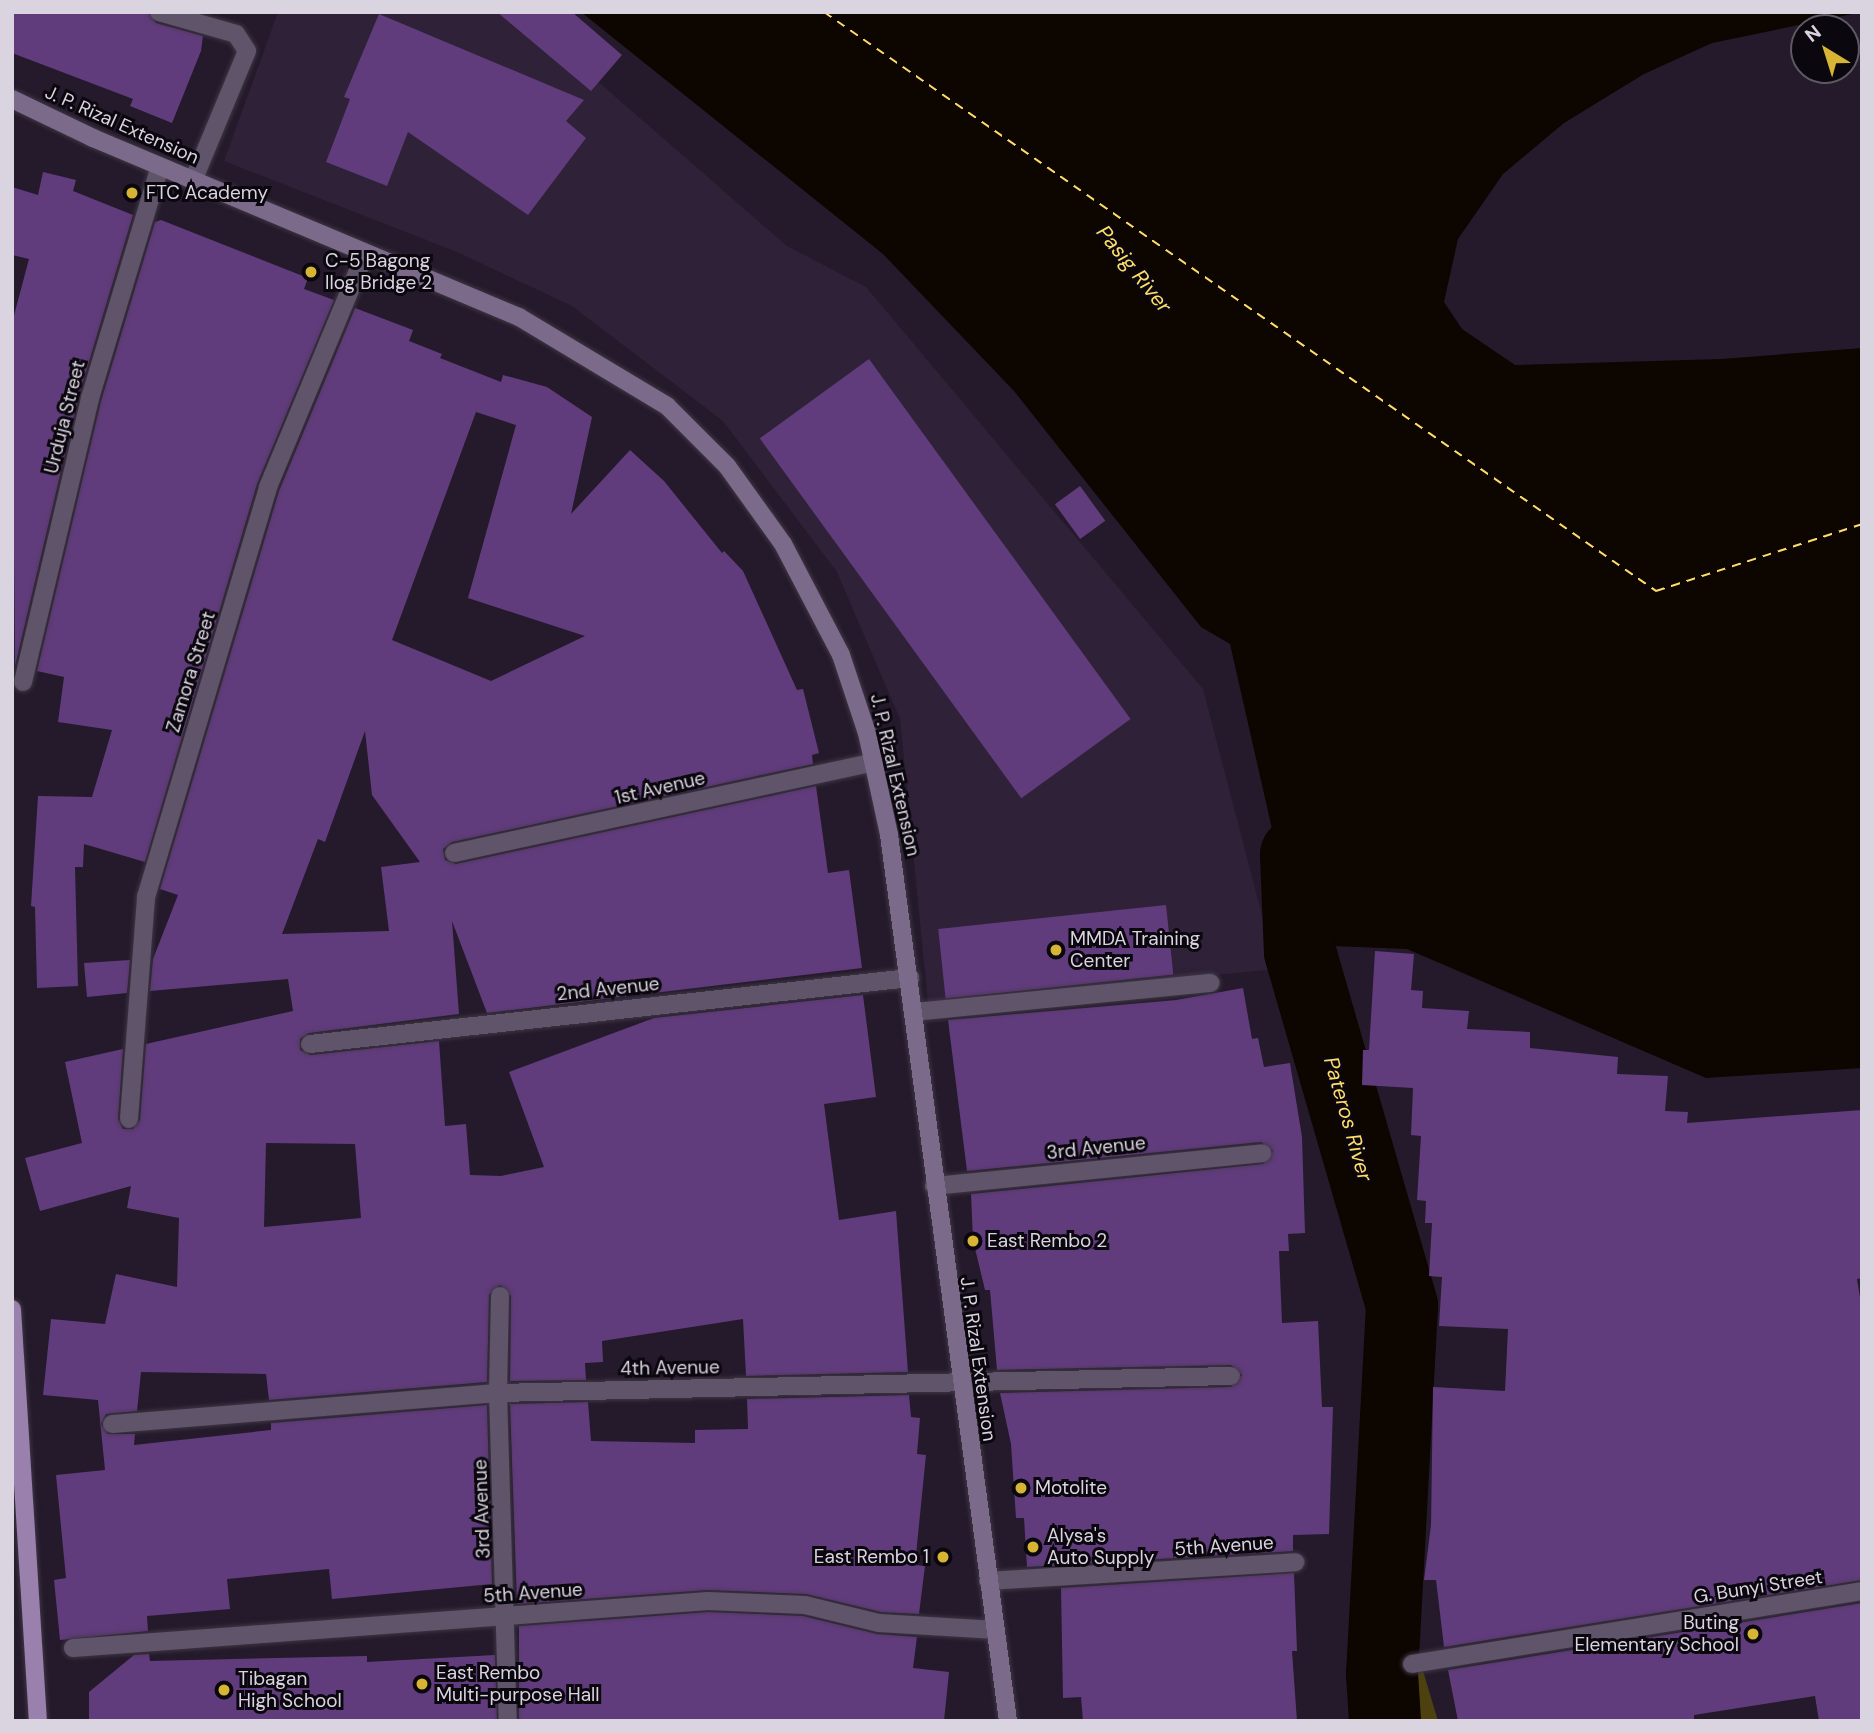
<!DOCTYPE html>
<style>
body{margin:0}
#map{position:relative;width:1874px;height:1733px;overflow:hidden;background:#241a2b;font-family:"DM Sans",sans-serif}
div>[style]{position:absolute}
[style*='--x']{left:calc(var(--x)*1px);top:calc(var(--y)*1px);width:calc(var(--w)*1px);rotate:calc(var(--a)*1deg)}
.built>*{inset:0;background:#2e2138}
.green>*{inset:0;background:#4e4110}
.water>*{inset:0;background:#0c0500}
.river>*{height:72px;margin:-36px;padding:0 36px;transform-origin:36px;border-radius:36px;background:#0c0500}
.ferry>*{height:2px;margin-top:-1px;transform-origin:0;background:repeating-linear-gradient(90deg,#fedc69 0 9px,transparent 0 16px)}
.building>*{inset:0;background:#613c7c;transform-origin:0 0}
.roads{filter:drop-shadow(0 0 2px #3e3644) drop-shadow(0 0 2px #3e3644)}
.street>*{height:18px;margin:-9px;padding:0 9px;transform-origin:9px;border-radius:9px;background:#5f5469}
.secondary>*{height:18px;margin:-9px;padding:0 9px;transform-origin:9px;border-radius:9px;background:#7c6a8b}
.primary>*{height:18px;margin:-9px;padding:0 9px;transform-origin:9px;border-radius:9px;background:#9980ad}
.dots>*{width:19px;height:19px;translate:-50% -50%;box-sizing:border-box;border:4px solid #0b070e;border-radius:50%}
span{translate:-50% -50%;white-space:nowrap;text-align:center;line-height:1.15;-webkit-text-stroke:6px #0b070e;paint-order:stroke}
.street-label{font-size:19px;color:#dad3e0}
.poi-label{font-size:19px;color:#dad3e0}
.left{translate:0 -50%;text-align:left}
.right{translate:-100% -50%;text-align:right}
.water-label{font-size:21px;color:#fedc69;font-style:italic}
.frame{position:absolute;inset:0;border:14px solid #dad3e0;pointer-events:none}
.north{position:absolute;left:1790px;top:14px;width:70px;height:70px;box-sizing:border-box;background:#0b070e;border:2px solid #5e5962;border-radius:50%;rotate:322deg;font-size:19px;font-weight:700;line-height:28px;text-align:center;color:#dad3e0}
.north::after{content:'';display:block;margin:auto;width:24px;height:32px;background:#d7b434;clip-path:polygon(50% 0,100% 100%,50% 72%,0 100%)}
</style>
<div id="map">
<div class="built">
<i style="clip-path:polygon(278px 12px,518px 12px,787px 246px,866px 287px,1203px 689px,1276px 969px,928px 1003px,900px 719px,837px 572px,723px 421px,572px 306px,457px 252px,224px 161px)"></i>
</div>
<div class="green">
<i style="clip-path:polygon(1423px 1671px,1438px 1721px,1410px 1721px,1406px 1675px)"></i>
</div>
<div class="water">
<i style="clip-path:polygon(581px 12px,1862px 12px,1712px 43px,1644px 74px,1564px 123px,1503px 174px,1458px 239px,1444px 302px,1462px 329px,1515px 365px,1722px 359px,1862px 348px,1862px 1068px,1706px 1078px,1407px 949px,1309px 945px,1300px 952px,1230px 644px,1201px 627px,1014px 391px,883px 254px)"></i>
</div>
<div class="river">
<i style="--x:1296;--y:854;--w:98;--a:87.7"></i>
<i style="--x:1300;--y:952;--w:368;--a:73.9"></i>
<i style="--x:1402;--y:1306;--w:369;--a:93.1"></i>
<i style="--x:1382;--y:1674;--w:47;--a:86.3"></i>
</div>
<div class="ferry">
<i style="--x:824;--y:12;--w:1014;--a:34.83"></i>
<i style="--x:1656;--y:591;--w:217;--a:-18"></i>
</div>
<div class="building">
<i style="clip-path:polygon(12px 12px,148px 12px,156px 23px,203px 36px,201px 51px,172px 123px,130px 106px,133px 99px,12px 53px)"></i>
<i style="clip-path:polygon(497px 12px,572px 12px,622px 55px,591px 91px)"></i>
<i style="clip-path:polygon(379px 14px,584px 100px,566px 121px,586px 138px,528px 215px,408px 132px,387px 186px,326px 162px,350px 99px,344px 97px)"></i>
<i style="clip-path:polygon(43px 172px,76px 180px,73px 191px,133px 215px,79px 395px,15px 666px,12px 323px,29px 259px,12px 255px,12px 187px,38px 195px)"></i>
<i style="clip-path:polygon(161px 220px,308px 278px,304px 289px,334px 300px,257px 484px,145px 862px,84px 844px,83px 867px,75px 867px,78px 986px,37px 988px,35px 907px,31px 906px,38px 796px,92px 797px,112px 730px,58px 722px,64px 677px,37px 671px,101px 401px,155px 222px)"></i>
<i style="clip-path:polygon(evenodd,355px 308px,413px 330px,409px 341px,442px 354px,440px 358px,501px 382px,503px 375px,547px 387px,592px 417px,571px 514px,630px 450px,664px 481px,722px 553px,724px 551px,743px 571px,797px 690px,803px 689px,819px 753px,812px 755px,813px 764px,452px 842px,443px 849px,445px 860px,456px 864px,816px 786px,828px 873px,849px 870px,862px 968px,487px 1013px,452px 921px,459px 1014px,309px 1033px,300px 1039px,300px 1050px,311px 1055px,439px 1041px,445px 1126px,466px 1124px,470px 1175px,501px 1176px,544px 1167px,509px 1072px,654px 1018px,863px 995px,876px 1097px,824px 1104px,839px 1220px,896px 1211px,908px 1372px,746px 1376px,743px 1319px,602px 1341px,603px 1362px,585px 1363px,586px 1380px,510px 1381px,511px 1296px,500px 1285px,489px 1295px,487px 1382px,269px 1400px,266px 1374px,141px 1372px,137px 1411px,106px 1414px,101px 1424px,108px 1434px,135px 1434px,134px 1445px,271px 1430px,271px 1423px,487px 1405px,492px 1584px,332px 1599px,329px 1569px,227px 1579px,230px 1609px,147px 1616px,148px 1631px,60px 1640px,54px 1580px,66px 1578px,56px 1475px,105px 1470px,98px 1400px,43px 1395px,51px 1319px,105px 1324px,116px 1274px,177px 1287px,179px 1218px,127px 1208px,131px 1186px,40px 1211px,25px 1158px,82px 1143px,65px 1062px,123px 1049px,118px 1119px,123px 1129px,133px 1129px,140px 1120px,146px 1044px,293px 1011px,288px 979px,150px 991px,153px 959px,178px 895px,160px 889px,279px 491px,355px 308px,476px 412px,516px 425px,468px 598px,585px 636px,491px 681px,392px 640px,476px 412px,355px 308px,365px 731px,372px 795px,420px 862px,381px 867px,389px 931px,282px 934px,318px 839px,325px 842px,365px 731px,355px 308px,266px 1143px,355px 1144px,361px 1218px,264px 1227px,266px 1143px)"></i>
<i style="left:869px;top:359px;width:445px;height:135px;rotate:54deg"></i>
<i style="left:1080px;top:486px;width:43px;height:31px;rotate:54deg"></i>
<i style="left:1166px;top:905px;width:70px;height:229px;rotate:84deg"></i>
<i style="clip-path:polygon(1375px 951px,1414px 954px,1411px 990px,1423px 991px,1422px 1008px,1469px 1011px,1467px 1029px,1530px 1032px,1530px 1048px,1618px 1057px,1617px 1074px,1668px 1076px,1665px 1111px,1688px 1112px,1687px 1123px,1862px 1110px,1862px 1278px,1857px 1279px,1862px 1310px,1862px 1580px,1444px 1647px,1436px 1580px,1424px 1580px,1431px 1525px,1433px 1387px,1505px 1391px,1508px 1329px,1439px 1326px,1442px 1277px,1429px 1276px,1432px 1223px,1425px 1223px,1426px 1201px,1417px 1200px,1421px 1136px,1411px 1135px,1413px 1088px,1362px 1085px,1363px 1050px,1369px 1050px)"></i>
<i style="clip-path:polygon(130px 960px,127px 993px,87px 997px,84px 963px)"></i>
<i style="clip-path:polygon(1243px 988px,1252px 1039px,1258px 1038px,1264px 1067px,1290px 1063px,1302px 1137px,1305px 1233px,1288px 1234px,1289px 1251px,1279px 1251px,1282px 1323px,1318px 1321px,1322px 1407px,1333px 1407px,1329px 1534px,1293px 1535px,1293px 1551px,1027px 1567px,1024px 1518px,1016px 1518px,1011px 1444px,1000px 1393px,1231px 1387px,1242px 1375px,1231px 1365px,997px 1370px,990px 1290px,985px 1290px,973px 1240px,971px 1194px,1263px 1164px,1273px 1151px,1261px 1142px,967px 1171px,948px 1020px,1176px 1000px)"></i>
<i style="clip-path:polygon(909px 1395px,911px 1417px,920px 1418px,917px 1454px,926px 1455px,915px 1565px,925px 1566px,919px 1614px,881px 1612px,806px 1594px,708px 1590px,517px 1604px,510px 1404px,588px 1402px,591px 1441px,695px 1443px,695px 1430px,748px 1429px,747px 1399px)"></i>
<i style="clip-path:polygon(1294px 1573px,1297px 1651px,1292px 1651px,1297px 1721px,1083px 1721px,1081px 1697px,1063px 1698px,1061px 1588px)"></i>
<i style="clip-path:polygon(1862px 1603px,1862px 1721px,1819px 1721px,1815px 1696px,1694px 1715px,1694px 1721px,1458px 1721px,1448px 1670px)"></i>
<i style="clip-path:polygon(708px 1612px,803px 1616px,877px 1634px,917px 1637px,913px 1668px,949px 1672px,944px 1721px,519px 1721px,519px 1626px)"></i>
<i style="clip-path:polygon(149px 1654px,150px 1661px,367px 1656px,367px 1662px,495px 1655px,497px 1721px,89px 1721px,89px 1692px,134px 1655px)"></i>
</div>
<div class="roads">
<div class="street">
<i style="--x:159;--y:12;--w:80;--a:15.9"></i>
<i style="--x:236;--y:34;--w:20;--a:57"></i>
<i style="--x:247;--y:51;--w:141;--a:112.6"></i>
<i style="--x:23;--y:682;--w:292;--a:-76.7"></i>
<i style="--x:90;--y:398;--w:242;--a:-73.2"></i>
<i style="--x:454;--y:853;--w:430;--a:-12.2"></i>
<i style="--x:914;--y:1012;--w:298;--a:-5.6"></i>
<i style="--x:310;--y:1044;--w:604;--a:-6.28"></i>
<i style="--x:129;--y:1119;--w:223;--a:-85.6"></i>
<i style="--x:146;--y:897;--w:428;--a:-73.4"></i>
<i style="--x:268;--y:487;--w:252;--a:-67.4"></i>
<i style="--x:934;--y:1186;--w:330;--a:-5.7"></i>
<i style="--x:500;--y:1296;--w:97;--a:91.2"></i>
<i style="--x:498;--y:1393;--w:328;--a:88.3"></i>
<i style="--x:112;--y:1424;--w:387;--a:-4.6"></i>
<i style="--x:498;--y:1393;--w:733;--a:-1.33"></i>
<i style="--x:988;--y:1581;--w:308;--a:-3.5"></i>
<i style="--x:73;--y:1648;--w:637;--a:-4.23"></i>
<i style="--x:708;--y:1601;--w:97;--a:2.4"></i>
<i style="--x:805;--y:1605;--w:76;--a:13.7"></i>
<i style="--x:879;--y:1623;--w:117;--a:3.4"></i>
<i style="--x:1412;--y:1664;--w:456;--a:-9.2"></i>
</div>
<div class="secondary">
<i style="--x:12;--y:99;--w:90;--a:25.7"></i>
<i style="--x:93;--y:138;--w:462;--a:22.8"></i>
<i style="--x:519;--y:317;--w:173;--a:31"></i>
<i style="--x:667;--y:406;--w:85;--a:45"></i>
<i style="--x:727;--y:466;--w:96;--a:54.3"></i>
<i style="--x:783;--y:544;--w:125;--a:62.4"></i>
<i style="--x:841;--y:655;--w:82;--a:71.6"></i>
<i style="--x:867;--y:733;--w:104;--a:77.8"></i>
<i style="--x:889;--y:835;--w:894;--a:82.35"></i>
</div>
<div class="primary">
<i style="--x:12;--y:1309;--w:413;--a:86.4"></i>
</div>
</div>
<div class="dots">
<i style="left:132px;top:193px;background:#d7b434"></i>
<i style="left:311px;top:272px;background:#d7b434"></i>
<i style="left:1056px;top:950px;background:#d7b434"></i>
<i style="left:973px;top:1241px;background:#d7b434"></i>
<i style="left:1021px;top:1488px;background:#d7b434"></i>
<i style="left:1033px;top:1547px;background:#d7b434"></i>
<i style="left:943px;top:1557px;background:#d7b434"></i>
<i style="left:1753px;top:1634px;background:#d7b434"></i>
<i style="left:422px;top:1684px;background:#d7b434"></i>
<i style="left:224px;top:1690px;background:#d7b434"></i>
</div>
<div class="street-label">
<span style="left:122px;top:125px;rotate:24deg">J. P. Rizal Extension</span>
<span style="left:65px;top:417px;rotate:-76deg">Urduja Street</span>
<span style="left:191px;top:672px;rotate:-73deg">Zamora Street</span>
<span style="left:895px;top:775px;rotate:77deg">J. P. Rizal Extension</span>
<span style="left:660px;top:788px;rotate:-13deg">1st Avenue</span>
<span style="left:608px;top:989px;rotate:-6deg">2nd Avenue</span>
<span style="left:1096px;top:1148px;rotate:-6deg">3rd Avenue</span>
<span style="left:978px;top:1359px;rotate:82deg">J. P. Rizal Extension</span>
<span style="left:670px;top:1368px;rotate:-1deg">4th Avenue</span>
<span style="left:482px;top:1509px;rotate:-92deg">3rd Avenue</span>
<span style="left:1224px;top:1546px;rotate:-4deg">5th Avenue</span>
<span style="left:1758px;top:1587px;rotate:-9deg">G. Bunyi Street</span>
<span style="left:533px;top:1593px;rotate:-4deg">5th Avenue</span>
</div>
<div class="poi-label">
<span class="left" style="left:146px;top:193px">FTC Academy</span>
<span class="left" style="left:325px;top:272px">C-5 Bagong<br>Ilog Bridge 2</span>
<span class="left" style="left:1070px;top:950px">MMDA Training<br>Center</span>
<span class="left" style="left:987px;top:1241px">East Rembo 2</span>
<span class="left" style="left:1035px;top:1488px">Motolite</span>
<span class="left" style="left:1047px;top:1547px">Alysa's<br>Auto Supply</span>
<span class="right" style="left:929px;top:1557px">East Rembo 1</span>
<span class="right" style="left:1739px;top:1634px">Buting<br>Elementary School</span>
<span class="left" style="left:436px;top:1684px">East Rembo<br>Multi-purpose Hall</span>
<span class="left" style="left:238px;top:1690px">Tibagan<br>High School</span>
</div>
<div class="water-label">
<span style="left:1134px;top:269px;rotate:51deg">Pasig River</span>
<span style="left:1348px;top:1119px;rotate:74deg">Pateros River</span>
</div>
<div class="frame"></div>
<div class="north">N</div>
</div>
